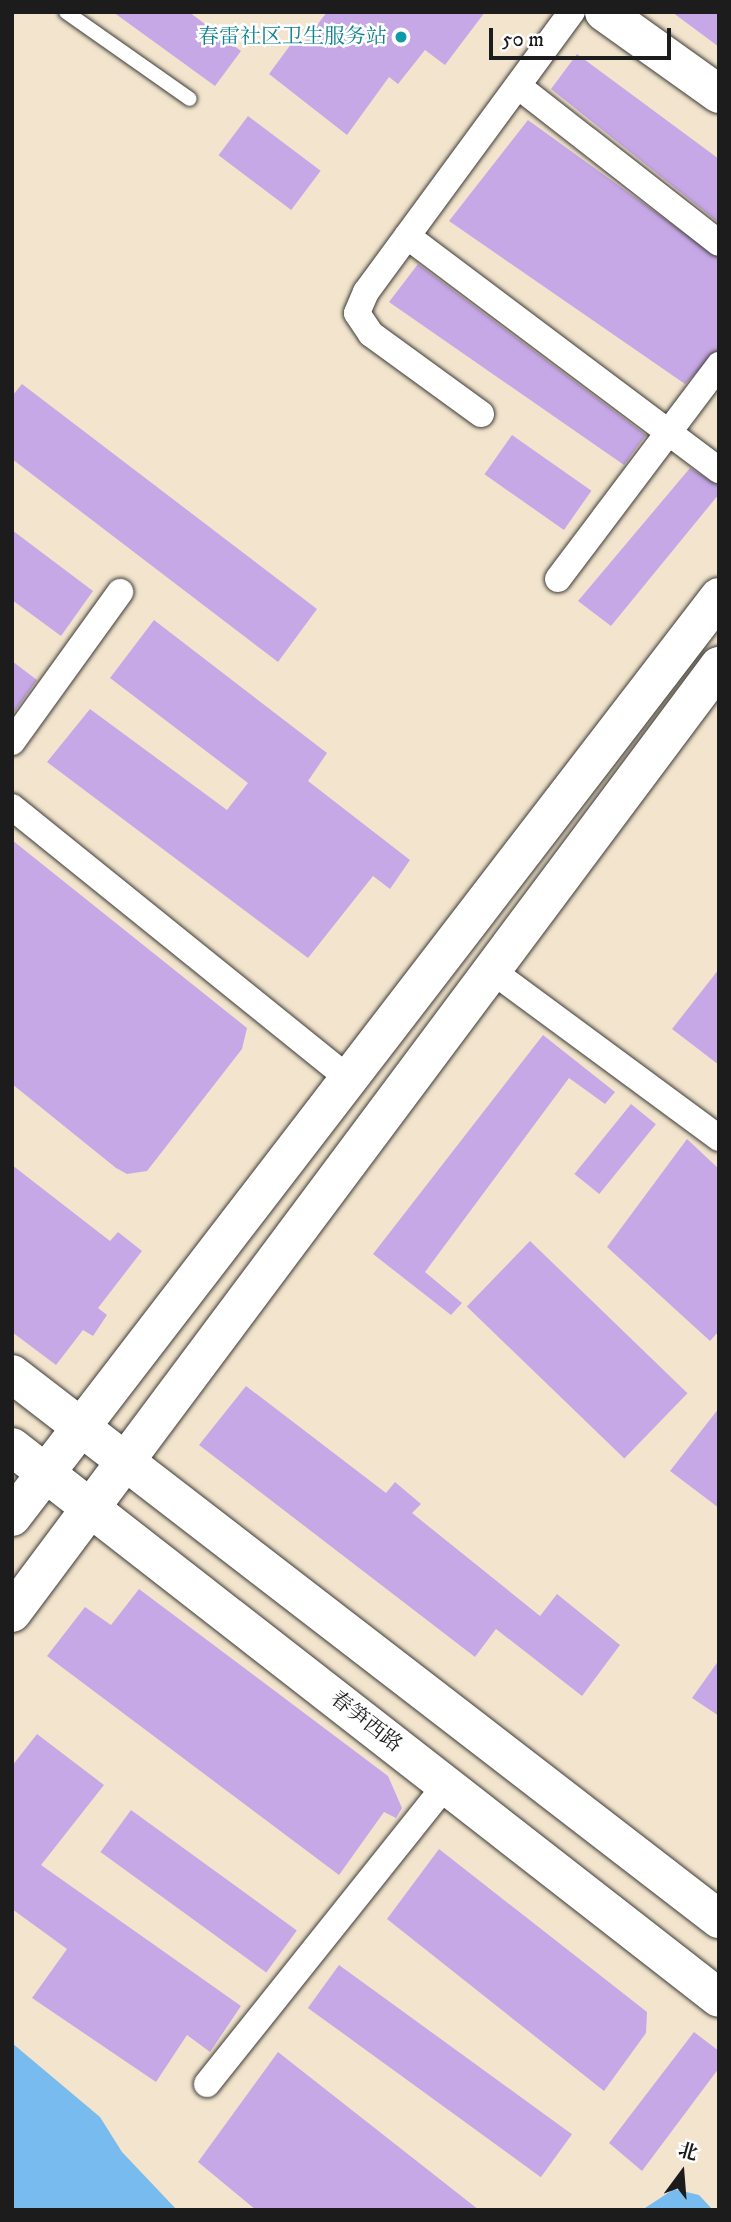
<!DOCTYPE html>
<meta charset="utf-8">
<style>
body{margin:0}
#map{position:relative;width:731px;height:2222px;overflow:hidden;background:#f3e5cd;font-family:"IM FELL DW Pica","Noto Serif SC",serif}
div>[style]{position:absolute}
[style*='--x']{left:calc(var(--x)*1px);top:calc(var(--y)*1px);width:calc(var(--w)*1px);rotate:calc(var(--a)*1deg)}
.water>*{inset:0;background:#78bcef}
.building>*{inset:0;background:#c7a8e7;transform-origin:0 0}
.roads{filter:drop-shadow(0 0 2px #3c3a37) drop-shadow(0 0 2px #3c3a37)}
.lane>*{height:14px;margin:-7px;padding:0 7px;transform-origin:7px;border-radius:7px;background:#fff}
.street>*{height:26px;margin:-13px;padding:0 13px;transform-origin:13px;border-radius:13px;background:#fff}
.secondary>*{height:38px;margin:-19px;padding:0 19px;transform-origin:19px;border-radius:19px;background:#fff}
.primary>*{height:38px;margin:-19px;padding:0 19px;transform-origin:19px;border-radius:19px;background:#fff}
.dots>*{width:19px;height:19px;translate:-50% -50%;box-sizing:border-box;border:4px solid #fff;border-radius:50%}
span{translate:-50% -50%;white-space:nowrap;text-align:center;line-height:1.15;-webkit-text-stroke:5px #fff;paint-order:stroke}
.culture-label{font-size:21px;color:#0d838f}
.right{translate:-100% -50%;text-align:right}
.street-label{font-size:21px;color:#1c1c1c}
.frame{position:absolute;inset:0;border:14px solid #1c1c1c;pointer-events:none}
.north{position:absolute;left:647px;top:2138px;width:70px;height:70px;-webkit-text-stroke:5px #fff;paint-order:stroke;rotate:16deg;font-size:19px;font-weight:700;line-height:28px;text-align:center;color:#1c1c1c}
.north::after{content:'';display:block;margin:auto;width:24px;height:32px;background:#1c1c1c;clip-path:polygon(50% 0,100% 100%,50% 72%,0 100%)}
.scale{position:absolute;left:489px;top:28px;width:182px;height:32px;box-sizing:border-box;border:4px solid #1c1c1c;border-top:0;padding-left:9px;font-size:21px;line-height:24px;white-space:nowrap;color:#1c1c1c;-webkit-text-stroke:5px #fff;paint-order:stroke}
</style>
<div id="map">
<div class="water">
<i style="clip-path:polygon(12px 2043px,100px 2117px,122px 2152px,177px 2210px,12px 2210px)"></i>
<i style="clip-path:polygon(674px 2189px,699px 2195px,713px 2210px,642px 2210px)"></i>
</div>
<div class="building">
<i style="clip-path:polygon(113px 12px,189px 12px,241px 51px,215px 86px)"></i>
<i style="clip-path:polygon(327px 12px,485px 12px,445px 65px,425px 50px,398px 84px,389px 77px,347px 135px,269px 74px,294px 40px,302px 45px)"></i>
<i style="clip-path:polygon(672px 12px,719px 12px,719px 47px)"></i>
<i style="clip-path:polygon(577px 54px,719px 159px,719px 223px,551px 89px)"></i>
<i style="left:248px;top:116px;width:91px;height:49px;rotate:37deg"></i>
<i style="clip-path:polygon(528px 120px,719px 258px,719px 350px,685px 384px,449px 221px)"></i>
<i style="clip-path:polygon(418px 264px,646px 435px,624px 465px,389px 302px)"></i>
<i style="clip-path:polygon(22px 384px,317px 609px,278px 662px,12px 459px,12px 396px)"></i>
<i style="left:512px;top:435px;width:97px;height:48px;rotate:35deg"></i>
<i style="clip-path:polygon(690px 468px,719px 486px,719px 494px,611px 626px,578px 601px)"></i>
<i style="clip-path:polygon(12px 530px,93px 591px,61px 636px,12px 600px)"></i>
<i style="clip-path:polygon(154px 620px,327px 753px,308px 781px,410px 860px,390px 889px,373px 876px,308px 958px,47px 762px,90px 709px,227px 810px,248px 783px,110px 678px)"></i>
<i style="clip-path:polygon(12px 661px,37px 680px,12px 715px)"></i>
<i style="clip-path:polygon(12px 840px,247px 1028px,242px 1049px,147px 1171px,127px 1174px,116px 1168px,12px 1084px)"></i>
<i style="clip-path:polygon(719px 969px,719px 1065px,672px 1029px)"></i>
<i style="clip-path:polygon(543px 1035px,615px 1092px,605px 1104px,569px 1078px,425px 1272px,462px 1303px,451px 1315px,373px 1254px)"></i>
<i style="left:631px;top:1104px;width:32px;height:90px;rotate:39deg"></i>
<i style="clip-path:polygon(687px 1139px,719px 1169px,719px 1331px,710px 1341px,607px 1247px)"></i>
<i style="clip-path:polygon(12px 1165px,110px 1241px,118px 1232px,142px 1251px,98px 1308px,107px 1315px,93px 1336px,83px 1330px,56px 1365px,12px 1332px)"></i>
<i style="left:530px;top:1241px;width:219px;height:91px;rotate:44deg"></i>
<i style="clip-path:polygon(246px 1386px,386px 1493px,395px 1482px,421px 1504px,412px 1513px,540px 1616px,557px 1594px,620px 1645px,582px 1696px,496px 1629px,475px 1657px,199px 1445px)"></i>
<i style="clip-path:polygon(719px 1408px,719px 1508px,670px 1471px)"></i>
<i style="clip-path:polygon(139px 1589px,388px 1776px,402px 1808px,396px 1818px,384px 1812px,339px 1875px,47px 1656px,85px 1607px,111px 1625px)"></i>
<i style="clip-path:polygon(719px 1660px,719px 1716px,692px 1698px)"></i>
<i style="clip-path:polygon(37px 1734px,104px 1785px,41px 1865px,241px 2006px,210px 2052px,187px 2035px,156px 2082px,32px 1998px,67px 1949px,12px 1909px,12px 1766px)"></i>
<i style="left:131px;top:1810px;width:205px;height:52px;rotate:36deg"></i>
<i style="clip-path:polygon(439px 1849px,647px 2012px,646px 2033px,604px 2091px,387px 1919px)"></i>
<i style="left:339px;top:1965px;width:288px;height:53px;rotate:36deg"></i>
<i style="clip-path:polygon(694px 2032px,719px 2051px,719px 2068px,642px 2171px,609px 2143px)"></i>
<i style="clip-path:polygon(278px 2052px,479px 2210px,256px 2210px,198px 2162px)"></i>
</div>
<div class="roads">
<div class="lane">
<i style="--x:66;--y:12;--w:151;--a:35.1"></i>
</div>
<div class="street">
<i style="--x:518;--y:86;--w:255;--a:38"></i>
<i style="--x:407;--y:236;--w:390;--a:36.9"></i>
<i style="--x:481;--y:414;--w:136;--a:-144"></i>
<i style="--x:371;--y:334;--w:25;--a:-124"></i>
<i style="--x:357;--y:313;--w:23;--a:-67"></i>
<i style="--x:366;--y:292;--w:348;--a:-53.7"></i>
<i style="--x:558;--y:579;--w:268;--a:-53"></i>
<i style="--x:12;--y:742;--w:185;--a:-54.2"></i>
<i style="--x:12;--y:807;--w:432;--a:38.9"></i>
<i style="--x:491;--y:970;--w:283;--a:36.4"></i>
<i style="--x:207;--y:2084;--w:383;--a:-51.4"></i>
</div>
<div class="secondary">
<i style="--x:604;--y:12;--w:141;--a:35.5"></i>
<i style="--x:12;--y:1374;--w:893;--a:37.63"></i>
<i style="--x:12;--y:1447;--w:896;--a:37.93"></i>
</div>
<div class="primary">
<i style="--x:12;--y:1517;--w:1160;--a:-52.46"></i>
<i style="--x:12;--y:1613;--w:1182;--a:-53.26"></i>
</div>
</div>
<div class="dots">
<i style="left:401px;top:37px;background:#0f9aa8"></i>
</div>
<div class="culture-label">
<span class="right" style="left:387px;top:37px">春雷社区卫生服务站</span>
</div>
<div class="street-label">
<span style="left:366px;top:1722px;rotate:38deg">春笋西路</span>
</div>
<div class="frame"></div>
<div class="north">北</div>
<div class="scale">50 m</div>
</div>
